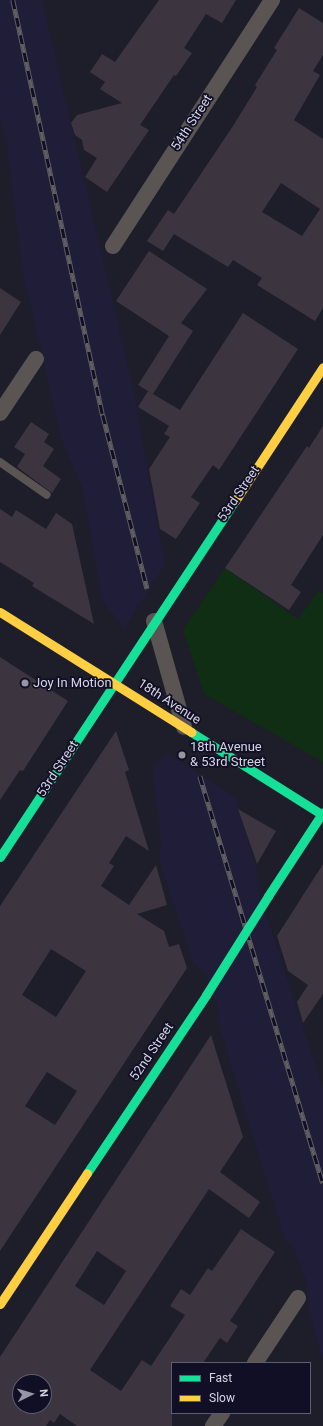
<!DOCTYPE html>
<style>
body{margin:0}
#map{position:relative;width:323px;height:1426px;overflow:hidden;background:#1e1e2a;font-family:Roboto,sans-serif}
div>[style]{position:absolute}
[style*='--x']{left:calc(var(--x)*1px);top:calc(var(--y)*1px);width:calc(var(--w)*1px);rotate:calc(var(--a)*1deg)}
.built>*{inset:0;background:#1f1d37}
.green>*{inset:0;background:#0f2e13}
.building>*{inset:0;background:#3c343f}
.lane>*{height:8px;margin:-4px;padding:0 4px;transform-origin:4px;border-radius:4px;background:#5a5453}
.street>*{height:16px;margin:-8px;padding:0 8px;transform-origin:8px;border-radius:8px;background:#5a5453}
.fast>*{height:9px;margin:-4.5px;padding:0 4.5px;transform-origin:4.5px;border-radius:4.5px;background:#16e098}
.slow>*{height:9px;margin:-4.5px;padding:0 4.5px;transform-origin:4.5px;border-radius:4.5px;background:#ffcf43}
.rail>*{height:4.5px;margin-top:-2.25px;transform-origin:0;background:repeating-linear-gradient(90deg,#110f25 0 9px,#605e60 0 18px);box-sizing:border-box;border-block:1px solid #605e60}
.fast-bridge>*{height:9px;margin:-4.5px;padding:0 4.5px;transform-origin:4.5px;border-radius:4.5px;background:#16e098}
.dots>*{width:11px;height:11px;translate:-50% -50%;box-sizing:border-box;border:2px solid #110f25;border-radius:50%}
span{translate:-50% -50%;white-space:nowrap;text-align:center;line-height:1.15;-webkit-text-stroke:3.5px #110f25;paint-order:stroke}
.street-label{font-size:13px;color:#d5d5e4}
.poi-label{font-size:13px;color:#d5d5e4}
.left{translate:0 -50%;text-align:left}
.legend{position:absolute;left:171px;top:1362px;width:140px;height:52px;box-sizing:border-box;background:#110f25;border:1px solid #5f5e71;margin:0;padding:5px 7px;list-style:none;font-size:12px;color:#d5d5e4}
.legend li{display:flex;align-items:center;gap:8px;height:20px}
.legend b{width:20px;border:1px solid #5f5e71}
.north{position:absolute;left:12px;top:1374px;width:40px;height:40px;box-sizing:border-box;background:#110f25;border:1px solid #5f5e71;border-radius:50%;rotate:85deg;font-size:11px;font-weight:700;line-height:16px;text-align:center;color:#d5d5e4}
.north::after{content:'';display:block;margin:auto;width:14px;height:18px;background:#9595a3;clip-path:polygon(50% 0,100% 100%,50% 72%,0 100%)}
</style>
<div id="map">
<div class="built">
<i style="clip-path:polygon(0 0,42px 0,133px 388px,165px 565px,124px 628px,103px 602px,82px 487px,61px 438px,23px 273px,6px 138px,0 117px)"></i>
<i style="clip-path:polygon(168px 754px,237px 798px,238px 809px,256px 867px,259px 892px,323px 1089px,323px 1360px,310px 1316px,306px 1281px,292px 1244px,286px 1241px,263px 1170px,220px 1029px,218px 1006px,204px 972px,194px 964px,159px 859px,161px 844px,152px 765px)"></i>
</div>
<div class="green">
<i style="clip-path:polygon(225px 568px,298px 619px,319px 590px,323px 593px,323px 762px,204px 694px,183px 630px)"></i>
</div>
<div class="building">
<i style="clip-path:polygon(159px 0,236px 0,222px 23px,206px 14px,184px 48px,192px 53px,176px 76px,174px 75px,140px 125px,149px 130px,107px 192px,85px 177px,97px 158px,84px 150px,82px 140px,75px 135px,71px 123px,77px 115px,122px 103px,100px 89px,105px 82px,90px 72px,102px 54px,115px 62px)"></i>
<i style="clip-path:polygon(evenodd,299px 8px,323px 23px,323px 55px,313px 71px,320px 75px,294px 120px,323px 139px,323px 308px,315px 321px,257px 285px,262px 278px,233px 260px,228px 267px,174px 234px,163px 251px,147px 241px,168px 210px,174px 214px,233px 126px,257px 87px,255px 85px,277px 50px,274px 48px,299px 8px,281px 183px,320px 209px,302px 236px,262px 212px,281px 183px)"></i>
<i style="clip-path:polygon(149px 251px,207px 289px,181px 323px,193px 331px,153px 394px,138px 385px,169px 336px,116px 301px)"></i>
<i style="clip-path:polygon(0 288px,21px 302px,0 335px)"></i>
<i style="clip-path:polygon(243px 313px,298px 349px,219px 470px,213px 465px,191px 497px,200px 503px,176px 539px,160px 529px,149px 469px,170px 437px,164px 434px,169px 426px,138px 407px,148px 391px,180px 410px)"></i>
<i style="clip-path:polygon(31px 422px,49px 434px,44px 442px,54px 449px,43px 466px,61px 479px,52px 493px,17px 467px,25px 454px,14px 447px)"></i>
<i style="clip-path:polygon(323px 426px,323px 535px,291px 585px,301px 592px,289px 610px,225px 568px,307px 446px,309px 448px)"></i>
<i style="clip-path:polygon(0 509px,12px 517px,16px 510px,46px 529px,56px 513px,72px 524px,94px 624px,32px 586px,34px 583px,0 562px)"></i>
<i style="clip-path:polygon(0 657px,68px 701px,23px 771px,20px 770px,0 800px)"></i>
<i style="clip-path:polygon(evenodd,116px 731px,129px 770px,125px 772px,149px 851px,126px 836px,109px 863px,114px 866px,101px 886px,129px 905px,156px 865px,167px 905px,137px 914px,164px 931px,169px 947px,179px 944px,187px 968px,0 1251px,0 906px,116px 731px,51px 949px,86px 971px,56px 1017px,22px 995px,51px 949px,116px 731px,47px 1072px,77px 1091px,55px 1125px,25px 1106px,47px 1072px)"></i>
<i style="clip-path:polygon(238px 809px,276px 831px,257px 864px)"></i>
<i style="clip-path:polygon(323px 864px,323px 994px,303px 1023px,297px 1002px,308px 985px,288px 971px,277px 936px)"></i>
<i style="clip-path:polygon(evenodd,211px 1035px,243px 1137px,220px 1172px,260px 1202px,249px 1218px,209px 1189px,90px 1370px,121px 1391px,142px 1360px,151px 1366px,185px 1315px,170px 1306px,181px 1289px,190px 1295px,208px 1268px,212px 1271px,241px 1229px,275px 1252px,230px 1321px,238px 1326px,227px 1343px,220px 1338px,203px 1363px,172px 1363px,172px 1426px,77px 1426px,60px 1414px,54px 1423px,50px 1420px,46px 1426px,0 1426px,0 1357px,211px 1035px,97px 1251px,126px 1271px,104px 1305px,75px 1286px,97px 1251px,211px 1035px,20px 1382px,44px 1382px,44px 1406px,20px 1406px,20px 1382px)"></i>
</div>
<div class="lane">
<i style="--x:0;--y:462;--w:57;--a:35.1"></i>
</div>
<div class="street">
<i style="--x:113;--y:246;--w:293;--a:-57.1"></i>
<i style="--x:0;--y:413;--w:65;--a:-56.3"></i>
<i style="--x:154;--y:621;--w:110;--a:74.2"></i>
<i style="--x:255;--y:1363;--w:78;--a:-56.5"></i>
<i style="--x:213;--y:1426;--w:16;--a:-55"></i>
</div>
<div class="fast">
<i style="--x:191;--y:732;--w:156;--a:32.2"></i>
<i style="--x:0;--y:857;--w:427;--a:-56.6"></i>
<i style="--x:268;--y:896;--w:100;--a:-56.8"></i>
<i style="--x:87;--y:1173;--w:214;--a:-56.2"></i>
</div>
<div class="slow">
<i style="--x:235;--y:501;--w:160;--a:-56.7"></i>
<i style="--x:0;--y:612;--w:226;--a:32.1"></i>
<i style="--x:0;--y:1304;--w:157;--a:-56.4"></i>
</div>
<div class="rail">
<i style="--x:13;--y:0;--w:425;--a:77.8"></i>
<i style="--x:103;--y:415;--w:179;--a:75.7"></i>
<i style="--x:200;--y:776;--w:425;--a:73.2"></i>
</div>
<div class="fast-bridge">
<i style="--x:206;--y:995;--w:117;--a:-57.9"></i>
</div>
<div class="dots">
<i style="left:25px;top:683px;background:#9595a3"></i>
<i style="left:182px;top:755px;background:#9595a3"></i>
</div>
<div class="street-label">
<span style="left:192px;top:123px;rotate:-57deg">54th Street</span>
<span style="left:239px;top:494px;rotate:-56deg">53rd Street</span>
<span style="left:169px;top:702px;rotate:33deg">18th Avenue</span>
<span style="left:58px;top:769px;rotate:-57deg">53rd Street</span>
<span style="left:152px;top:1052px;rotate:-56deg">52nd Street</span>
</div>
<div class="poi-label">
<span class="left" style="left:33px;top:683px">Joy In Motion</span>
<span class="left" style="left:190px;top:755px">18th Avenue<br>&amp; 53rd Street</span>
</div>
<ul class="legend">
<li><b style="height:5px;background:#16e098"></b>Fast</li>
<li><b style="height:5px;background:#ffcf43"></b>Slow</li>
</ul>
<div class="north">N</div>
</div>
